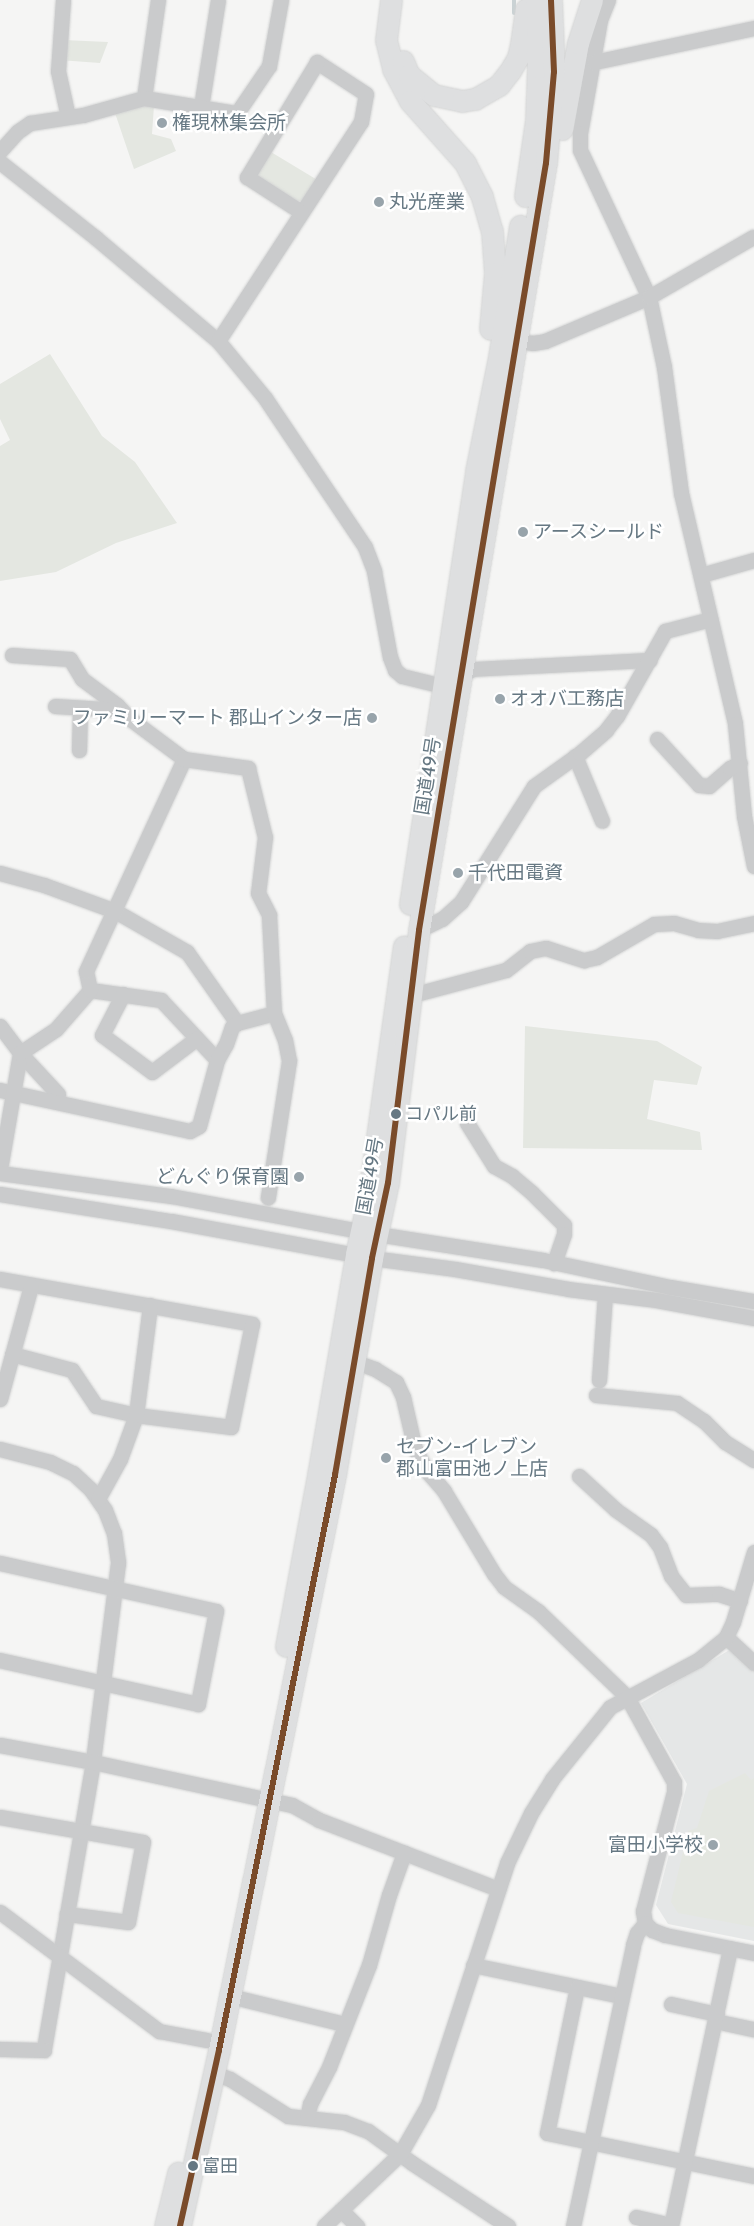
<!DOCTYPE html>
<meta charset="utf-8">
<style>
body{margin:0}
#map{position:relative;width:754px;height:2226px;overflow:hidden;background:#f5f5f4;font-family:Cabin,"Noto Sans JP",sans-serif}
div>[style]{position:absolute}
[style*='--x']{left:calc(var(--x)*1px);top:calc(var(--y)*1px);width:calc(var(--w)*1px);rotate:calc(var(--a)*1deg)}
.built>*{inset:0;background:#e5e7e7}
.green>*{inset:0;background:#e4e7e1}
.stream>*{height:4px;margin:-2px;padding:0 2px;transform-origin:2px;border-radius:2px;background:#cad2d4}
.roads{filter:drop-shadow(0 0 1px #d2d3d3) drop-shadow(0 0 1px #d2d3d3)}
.minor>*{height:15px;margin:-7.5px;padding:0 7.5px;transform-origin:7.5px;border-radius:7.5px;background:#cacbcc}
.highway>*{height:21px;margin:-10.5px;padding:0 10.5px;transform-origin:10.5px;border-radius:10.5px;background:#dedfe0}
.bus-1>*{height:6px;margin:-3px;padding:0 3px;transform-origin:3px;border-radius:3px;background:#7a4b2a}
.dots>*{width:14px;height:14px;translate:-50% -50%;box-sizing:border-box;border:2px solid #fff;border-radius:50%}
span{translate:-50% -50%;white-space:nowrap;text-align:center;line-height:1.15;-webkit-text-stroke:5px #fff;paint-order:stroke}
.bus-label{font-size:18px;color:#667883}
.left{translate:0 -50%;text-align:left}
.poi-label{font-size:19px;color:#667883}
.right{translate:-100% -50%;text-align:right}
.street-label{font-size:19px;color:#667883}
</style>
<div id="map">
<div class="built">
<i style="clip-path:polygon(731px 1649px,754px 1671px,754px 1941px,668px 1924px,656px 1905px,687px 1784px,641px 1703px)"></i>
</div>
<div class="green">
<i style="clip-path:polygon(63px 40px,108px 42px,100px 63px,59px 60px)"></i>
<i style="clip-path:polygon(144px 105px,154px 106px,152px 134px,171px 139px,176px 151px,134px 169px,115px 113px)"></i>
<i style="clip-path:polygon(266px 149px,319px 181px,306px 200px,293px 202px,257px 177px,255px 168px)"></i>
<i style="clip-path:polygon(50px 354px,102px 436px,135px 462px,177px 523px,116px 543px,56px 572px,0 581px,0 446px,10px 440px,0 419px,0 384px)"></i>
<i style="clip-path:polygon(525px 1026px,657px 1041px,702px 1067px,697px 1085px,654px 1080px,647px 1119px,700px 1132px,702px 1150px,523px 1148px)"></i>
<i style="clip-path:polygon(745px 1773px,751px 1780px,754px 1778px,754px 1927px,678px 1913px,671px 1902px,688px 1831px,697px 1828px,709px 1791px)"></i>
</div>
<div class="stream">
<i style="--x:514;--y:13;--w:13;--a:-90"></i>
</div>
<div class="roads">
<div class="minor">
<i style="--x:63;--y:0;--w:71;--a:94"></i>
<i style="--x:58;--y:71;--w:47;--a:77.7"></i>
<i style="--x:608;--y:0;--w:22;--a:112"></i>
<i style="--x:600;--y:20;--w:115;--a:100"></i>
<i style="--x:580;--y:133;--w:17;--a:90"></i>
<i style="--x:580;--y:150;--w:162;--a:64.9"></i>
<i style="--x:649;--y:297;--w:72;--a:77.9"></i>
<i style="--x:664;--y:367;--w:127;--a:82.3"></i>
<i style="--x:681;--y:493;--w:237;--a:76.8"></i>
<i style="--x:735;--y:724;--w:92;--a:84.4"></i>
<i style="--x:744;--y:816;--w:51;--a:78.7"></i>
<i style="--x:594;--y:62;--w:164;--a:-12"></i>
<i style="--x:144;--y:98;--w:99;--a:-81.9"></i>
<i style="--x:201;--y:107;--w:108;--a:-81"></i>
<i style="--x:0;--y:151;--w:25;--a:-48"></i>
<i style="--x:17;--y:132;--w:16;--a:-35"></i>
<i style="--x:30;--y:123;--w:54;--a:-8.6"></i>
<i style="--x:83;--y:115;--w:63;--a:-15.6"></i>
<i style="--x:144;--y:98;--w:94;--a:9.2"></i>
<i style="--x:237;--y:113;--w:57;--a:-55.8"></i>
<i style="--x:269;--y:66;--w:67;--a:-79.7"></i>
<i style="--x:0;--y:162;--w:122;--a:38.4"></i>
<i style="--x:96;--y:238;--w:160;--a:40.2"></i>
<i style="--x:218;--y:341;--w:74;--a:50.5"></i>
<i style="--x:265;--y:398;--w:179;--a:56.1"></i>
<i style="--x:365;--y:547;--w:26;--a:69"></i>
<i style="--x:374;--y:571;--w:87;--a:79.5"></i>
<i style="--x:390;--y:657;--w:14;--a:69"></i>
<i style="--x:395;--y:670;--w:9;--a:41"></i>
<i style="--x:402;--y:676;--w:42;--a:13.7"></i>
<i style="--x:443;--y:686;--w:34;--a:-30"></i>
<i style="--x:472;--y:669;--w:178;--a:-2.9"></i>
<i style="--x:218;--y:341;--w:262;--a:-56.9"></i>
<i style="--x:361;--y:122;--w:28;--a:-80"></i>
<i style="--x:366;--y:94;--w:59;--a:-146.9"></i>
<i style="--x:317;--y:62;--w:135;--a:121.3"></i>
<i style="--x:247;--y:177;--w:64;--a:32.9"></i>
<i style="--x:517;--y:341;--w:16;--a:7"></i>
<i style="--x:533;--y:343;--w:12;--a:-9"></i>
<i style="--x:545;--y:341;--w:113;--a:-22.9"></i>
<i style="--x:649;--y:297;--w:120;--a:-30"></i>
<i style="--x:701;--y:575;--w:55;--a:-15.8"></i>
<i style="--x:12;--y:655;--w:58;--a:3.9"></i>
<i style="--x:70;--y:659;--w:23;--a:59"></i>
<i style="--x:82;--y:679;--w:44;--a:36.6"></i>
<i style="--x:117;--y:705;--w:18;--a:47"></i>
<i style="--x:129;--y:718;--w:69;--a:36.7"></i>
<i style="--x:55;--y:706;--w:66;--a:3.5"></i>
<i style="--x:657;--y:739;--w:62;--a:47.6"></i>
<i style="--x:699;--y:785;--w:10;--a:6"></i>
<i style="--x:709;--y:786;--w:28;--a:-41"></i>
<i style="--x:730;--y:768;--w:11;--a:-27"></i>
<i style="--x:79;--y:750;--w:42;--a:-88.6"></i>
<i style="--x:575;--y:756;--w:70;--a:67.4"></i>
<i style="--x:0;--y:873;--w:46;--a:15.3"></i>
<i style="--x:44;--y:885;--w:76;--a:20.1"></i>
<i style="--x:115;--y:911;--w:83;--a:29.7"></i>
<i style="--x:187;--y:952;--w:87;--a:54.8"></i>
<i style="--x:237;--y:1023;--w:38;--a:-15"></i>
<i style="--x:419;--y:930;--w:25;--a:-26"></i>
<i style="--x:442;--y:919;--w:25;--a:-42"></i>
<i style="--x:461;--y:902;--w:137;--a:-57.8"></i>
<i style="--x:534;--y:786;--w:57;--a:-35.7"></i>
<i style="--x:580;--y:753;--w:35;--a:-41"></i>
<i style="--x:606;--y:730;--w:18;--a:-52"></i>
<i style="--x:617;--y:716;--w:98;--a:-60.5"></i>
<i style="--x:665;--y:631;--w:47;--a:-14.9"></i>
<i style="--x:90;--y:990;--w:72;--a:8"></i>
<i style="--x:161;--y:1000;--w:82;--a:47"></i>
<i style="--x:123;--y:994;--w:46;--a:117.1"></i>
<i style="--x:102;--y:1035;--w:62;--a:36.5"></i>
<i style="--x:152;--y:1072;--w:56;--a:-37.1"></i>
<i style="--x:412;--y:995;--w:97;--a:-14.9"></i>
<i style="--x:506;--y:970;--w:31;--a:-38"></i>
<i style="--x:530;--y:951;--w:16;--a:-11"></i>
<i style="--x:546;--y:948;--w:40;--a:18"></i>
<i style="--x:584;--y:960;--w:13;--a:-13"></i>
<i style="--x:597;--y:957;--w:66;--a:-30.1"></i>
<i style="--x:654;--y:924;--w:20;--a:-3"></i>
<i style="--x:674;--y:923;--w:25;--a:16"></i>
<i style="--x:698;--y:930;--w:19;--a:3"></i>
<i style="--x:717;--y:931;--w:38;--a:-12"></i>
<i style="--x:0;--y:1026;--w:34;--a:53"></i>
<i style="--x:20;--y:1053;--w:56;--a:47.2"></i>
<i style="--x:0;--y:1090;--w:194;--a:12.2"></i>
<i style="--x:190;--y:1131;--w:10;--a:-29"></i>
<i style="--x:199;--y:1126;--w:68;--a:-74.7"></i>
<i style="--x:217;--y:1060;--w:18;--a:-61"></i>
<i style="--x:226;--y:1044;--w:18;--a:-71"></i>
<i style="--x:232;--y:1027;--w:6;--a:-39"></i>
<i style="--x:467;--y:1123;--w:51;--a:57.9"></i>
<i style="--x:494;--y:1166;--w:21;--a:29"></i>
<i style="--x:512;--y:1176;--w:26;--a:40"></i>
<i style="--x:532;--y:1193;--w:45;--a:45"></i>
<i style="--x:564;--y:1225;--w:9;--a:90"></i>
<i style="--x:564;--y:1234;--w:31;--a:109"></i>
<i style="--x:0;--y:1169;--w:118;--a:-80.2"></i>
<i style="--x:20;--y:1053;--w:43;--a:-33.7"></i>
<i style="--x:56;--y:1029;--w:52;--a:-48.9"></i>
<i style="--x:90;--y:990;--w:19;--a:-102"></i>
<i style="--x:86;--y:971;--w:234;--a:-65.2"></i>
<i style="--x:184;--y:759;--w:65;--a:8"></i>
<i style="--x:248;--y:768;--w:71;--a:76.2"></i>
<i style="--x:265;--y:837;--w:56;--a:97.1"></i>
<i style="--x:258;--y:893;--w:25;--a:63"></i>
<i style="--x:269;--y:915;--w:98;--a:87.1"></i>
<i style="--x:274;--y:1013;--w:29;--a:68"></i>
<i style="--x:285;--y:1040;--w:21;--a:79"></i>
<i style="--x:289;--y:1061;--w:138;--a:98.8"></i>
<i style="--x:0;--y:1173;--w:173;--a:7.7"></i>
<i style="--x:171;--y:1196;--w:209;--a:10.5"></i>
<i style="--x:377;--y:1234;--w:168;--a:8.9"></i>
<i style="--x:543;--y:1260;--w:130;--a:12"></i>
<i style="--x:670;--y:1287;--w:85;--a:9.5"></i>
<i style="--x:0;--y:1194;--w:173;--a:9"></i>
<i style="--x:171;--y:1221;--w:204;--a:10.4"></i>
<i style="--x:372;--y:1258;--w:84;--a:7.5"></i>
<i style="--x:455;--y:1269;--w:115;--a:10"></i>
<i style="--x:568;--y:1289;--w:89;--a:7.1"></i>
<i style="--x:656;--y:1300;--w:100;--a:10.4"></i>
<i style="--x:0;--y:1279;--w:256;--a:10.1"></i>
<i style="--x:252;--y:1324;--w:105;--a:101.5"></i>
<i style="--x:231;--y:1427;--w:96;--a:-172.8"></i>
<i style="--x:136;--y:1415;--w:41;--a:-167.3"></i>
<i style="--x:96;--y:1406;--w:43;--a:-123.7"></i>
<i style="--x:72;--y:1370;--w:62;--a:-165.1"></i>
<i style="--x:345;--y:1358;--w:32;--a:20"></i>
<i style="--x:375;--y:1369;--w:25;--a:32"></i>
<i style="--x:396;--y:1382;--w:17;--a:65"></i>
<i style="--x:403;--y:1397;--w:53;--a:77"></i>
<i style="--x:415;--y:1449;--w:24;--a:62"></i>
<i style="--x:426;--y:1470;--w:28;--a:49"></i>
<i style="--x:444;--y:1491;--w:97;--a:58.9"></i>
<i style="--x:494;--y:1574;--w:16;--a:52"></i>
<i style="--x:504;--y:1587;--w:43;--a:35.5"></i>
<i style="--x:539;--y:1612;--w:122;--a:44"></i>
<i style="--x:627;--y:1697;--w:97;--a:61.1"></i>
<i style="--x:674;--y:1782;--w:10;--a:90"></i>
<i style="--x:674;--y:1792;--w:123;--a:104.6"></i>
<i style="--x:643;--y:1911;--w:12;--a:81"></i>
<i style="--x:645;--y:1923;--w:10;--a:45"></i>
<i style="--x:652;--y:1930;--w:14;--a:21"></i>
<i style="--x:665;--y:1935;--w:91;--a:11.4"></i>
<i style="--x:599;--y:1380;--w:86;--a:-86"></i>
<i style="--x:596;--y:1395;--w:81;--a:5.6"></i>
<i style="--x:677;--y:1403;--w:32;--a:34"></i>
<i style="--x:704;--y:1421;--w:30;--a:45"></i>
<i style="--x:725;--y:1442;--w:34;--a:32"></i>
<i style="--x:0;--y:1399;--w:117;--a:-74.7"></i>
<i style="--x:0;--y:1449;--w:52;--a:14.6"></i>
<i style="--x:50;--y:1462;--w:25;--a:26"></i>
<i style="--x:73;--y:1473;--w:25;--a:43"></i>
<i style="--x:91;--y:1490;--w:24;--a:55"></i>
<i style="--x:105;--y:1510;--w:25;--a:69"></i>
<i style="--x:114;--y:1533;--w:30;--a:82"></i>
<i style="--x:118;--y:1563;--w:201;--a:97.2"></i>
<i style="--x:93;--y:1762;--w:292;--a:99.7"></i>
<i style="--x:44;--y:2050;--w:44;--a:-178.7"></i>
<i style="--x:579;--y:1476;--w:50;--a:42.6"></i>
<i style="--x:616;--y:1510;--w:43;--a:35.5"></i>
<i style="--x:651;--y:1535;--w:15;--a:53"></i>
<i style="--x:660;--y:1547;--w:31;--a:69"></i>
<i style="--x:671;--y:1576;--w:24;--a:52"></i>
<i style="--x:686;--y:1595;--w:33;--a:-2"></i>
<i style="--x:719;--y:1594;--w:22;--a:18"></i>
<i style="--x:98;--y:1499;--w:46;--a:-61.2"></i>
<i style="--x:120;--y:1459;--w:47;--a:-70"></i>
<i style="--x:136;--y:1415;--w:111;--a:-82.7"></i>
<i style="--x:0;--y:1563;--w:221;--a:12.5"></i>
<i style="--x:216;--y:1611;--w:95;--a:101"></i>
<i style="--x:198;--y:1704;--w:203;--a:-167.5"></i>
<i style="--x:726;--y:1637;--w:38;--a:43"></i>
<i style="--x:0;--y:1745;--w:95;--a:10.4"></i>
<i style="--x:93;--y:1762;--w:204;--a:12.2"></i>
<i style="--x:292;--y:1805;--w:31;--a:29"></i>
<i style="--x:319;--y:1820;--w:192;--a:21.1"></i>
<i style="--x:0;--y:1817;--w:145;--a:9.9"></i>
<i style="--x:143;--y:1842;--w:81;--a:100.6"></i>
<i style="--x:128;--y:1922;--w:62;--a:-172.5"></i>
<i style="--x:0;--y:1912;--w:199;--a:36.8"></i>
<i style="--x:159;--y:2031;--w:49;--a:10.6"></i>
<i style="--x:473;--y:1965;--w:152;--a:11.8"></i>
<i style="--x:577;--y:1987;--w:149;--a:101.6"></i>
<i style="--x:547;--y:2133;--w:211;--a:11.7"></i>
<i style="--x:230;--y:1996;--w:117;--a:13.8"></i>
<i style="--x:671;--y:2004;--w:47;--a:12.3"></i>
<i style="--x:715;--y:2021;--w:40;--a:12"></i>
<i style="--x:214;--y:2073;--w:17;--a:21"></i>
<i style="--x:230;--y:2079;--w:69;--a:32.5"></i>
<i style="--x:288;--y:2116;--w:56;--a:6.1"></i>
<i style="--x:344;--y:2122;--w:26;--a:21"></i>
<i style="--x:368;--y:2131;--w:54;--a:36"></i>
<i style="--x:412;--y:2163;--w:115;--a:33.3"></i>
<i style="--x:307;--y:2118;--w:14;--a:-78"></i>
<i style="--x:310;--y:2104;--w:42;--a:-62.8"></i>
<i style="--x:329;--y:2067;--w:110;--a:-68.6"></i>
<i style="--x:369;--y:1965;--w:73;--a:-74.1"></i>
<i style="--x:389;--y:1895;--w:45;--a:-70.3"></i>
<i style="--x:341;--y:2210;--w:23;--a:45"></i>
<i style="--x:636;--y:2217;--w:36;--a:13"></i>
<i style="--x:324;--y:2226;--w:105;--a:-43.5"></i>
<i style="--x:400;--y:2154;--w:56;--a:-60.3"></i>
<i style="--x:428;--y:2105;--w:255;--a:-71.9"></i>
<i style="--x:507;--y:1863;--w:55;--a:-64.4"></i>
<i style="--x:531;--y:1813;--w:40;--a:-58"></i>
<i style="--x:552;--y:1779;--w:92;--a:-51.1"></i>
<i style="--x:610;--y:1707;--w:100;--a:-28.1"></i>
<i style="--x:698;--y:1660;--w:36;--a:-39"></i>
<i style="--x:726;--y:1637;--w:17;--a:-65"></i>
<i style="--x:733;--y:1622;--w:73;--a:-73.3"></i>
<i style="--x:573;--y:2226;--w:287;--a:-77.9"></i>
<i style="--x:633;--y:1945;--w:13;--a:-72"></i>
<i style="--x:637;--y:1933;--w:13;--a:-51"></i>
<i style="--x:671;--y:2226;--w:284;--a:-78"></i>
</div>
<div class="highway">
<i style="--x:391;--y:0;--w:40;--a:97.1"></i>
<i style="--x:386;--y:40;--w:30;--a:76"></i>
<i style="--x:393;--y:69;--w:36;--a:62"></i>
<i style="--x:410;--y:101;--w:83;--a:48.4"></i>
<i style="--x:465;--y:163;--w:38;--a:63"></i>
<i style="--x:482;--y:197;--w:35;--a:74"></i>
<i style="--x:492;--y:231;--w:42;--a:85.9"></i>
<i style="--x:495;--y:273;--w:56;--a:95.1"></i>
<i style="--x:403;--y:61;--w:15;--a:67"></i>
<i style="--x:409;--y:75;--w:32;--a:39"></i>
<i style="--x:434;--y:95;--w:29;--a:12"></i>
<i style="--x:462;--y:101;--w:13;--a:-9"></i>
<i style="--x:475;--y:99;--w:28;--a:-30"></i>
<i style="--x:499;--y:85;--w:18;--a:-52"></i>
<i style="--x:510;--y:71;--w:16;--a:-60"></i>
<i style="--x:518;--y:57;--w:13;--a:-77"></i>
<i style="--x:521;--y:44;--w:35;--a:-82"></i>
<i style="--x:562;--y:129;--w:87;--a:-79.5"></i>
<i style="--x:578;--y:43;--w:45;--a:-72"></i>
<i style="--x:525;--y:196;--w:76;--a:-81.7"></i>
<i style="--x:536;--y:121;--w:54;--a:-87.9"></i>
<i style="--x:538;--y:67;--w:67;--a:-90.9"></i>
<i style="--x:410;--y:904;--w:438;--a:-81.3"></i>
<i style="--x:476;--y:471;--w:116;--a:-78.6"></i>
<i style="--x:499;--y:357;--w:133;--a:-80.9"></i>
<i style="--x:286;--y:1646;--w:174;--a:-79.4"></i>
<i style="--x:318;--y:1475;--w:224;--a:-80.2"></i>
<i style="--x:356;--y:1254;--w:61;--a:-77.8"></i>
<i style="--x:369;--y:1194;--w:250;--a:-82"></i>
<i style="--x:165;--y:2226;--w:55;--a:-76.2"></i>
<i style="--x:180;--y:2226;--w:180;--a:-77.5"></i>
<i style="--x:219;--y:2050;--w:587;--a:-78.59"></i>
<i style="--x:335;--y:1475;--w:220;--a:-80.3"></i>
<i style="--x:372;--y:1258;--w:77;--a:-78"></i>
<i style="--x:388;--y:1183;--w:255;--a:-83"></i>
<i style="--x:419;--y:930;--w:777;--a:-80.6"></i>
<i style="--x:546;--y:163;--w:91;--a:-85"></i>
<i style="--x:554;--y:72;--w:72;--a:-92.4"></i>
</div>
</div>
<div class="bus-1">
<i style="--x:180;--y:2226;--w:180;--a:-77.5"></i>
<i style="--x:219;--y:2050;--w:587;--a:-78.59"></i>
<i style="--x:335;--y:1475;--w:220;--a:-80.3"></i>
<i style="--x:372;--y:1258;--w:77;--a:-78"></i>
<i style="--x:388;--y:1183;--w:255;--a:-83"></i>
<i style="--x:419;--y:930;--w:777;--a:-80.6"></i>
<i style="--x:546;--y:163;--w:91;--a:-85"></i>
<i style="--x:554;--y:72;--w:72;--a:-92.4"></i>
</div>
<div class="dots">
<i style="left:162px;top:123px;background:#98a4ab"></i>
<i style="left:379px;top:202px;background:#98a4ab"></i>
<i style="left:523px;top:532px;background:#98a4ab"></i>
<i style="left:500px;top:699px;background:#98a4ab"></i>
<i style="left:372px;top:718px;background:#98a4ab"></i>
<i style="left:458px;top:873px;background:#98a4ab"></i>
<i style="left:396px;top:1114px;background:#667883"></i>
<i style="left:299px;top:1177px;background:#98a4ab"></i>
<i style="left:386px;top:1458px;background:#98a4ab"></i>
<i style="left:713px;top:1845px;background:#98a4ab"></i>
<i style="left:193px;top:2166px;background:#667883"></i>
</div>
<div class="bus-label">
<span class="left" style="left:405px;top:1114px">コパル前</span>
<span class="left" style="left:202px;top:2166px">富田</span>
</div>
<div class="poi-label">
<span class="left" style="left:172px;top:123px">権現林集会所</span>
<span class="left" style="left:389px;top:202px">丸光産業</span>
<span class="left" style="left:533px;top:532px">アースシールド</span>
<span class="left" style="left:510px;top:699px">オオバ工務店</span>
<span class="right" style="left:362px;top:718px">ファミリーマート 郡山インター店</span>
<span class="left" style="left:468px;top:873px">千代田電資</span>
<span class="right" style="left:289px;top:1177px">どんぐり保育園</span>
<span class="left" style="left:396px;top:1458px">セブン-イレブン<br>郡山富田池ノ上店</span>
<span class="right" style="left:703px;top:1845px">富田小学校</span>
</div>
<div class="street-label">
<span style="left:428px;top:776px;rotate:-81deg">国道49号</span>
<span style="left:370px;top:1176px;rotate:-80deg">国道49号</span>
</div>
</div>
